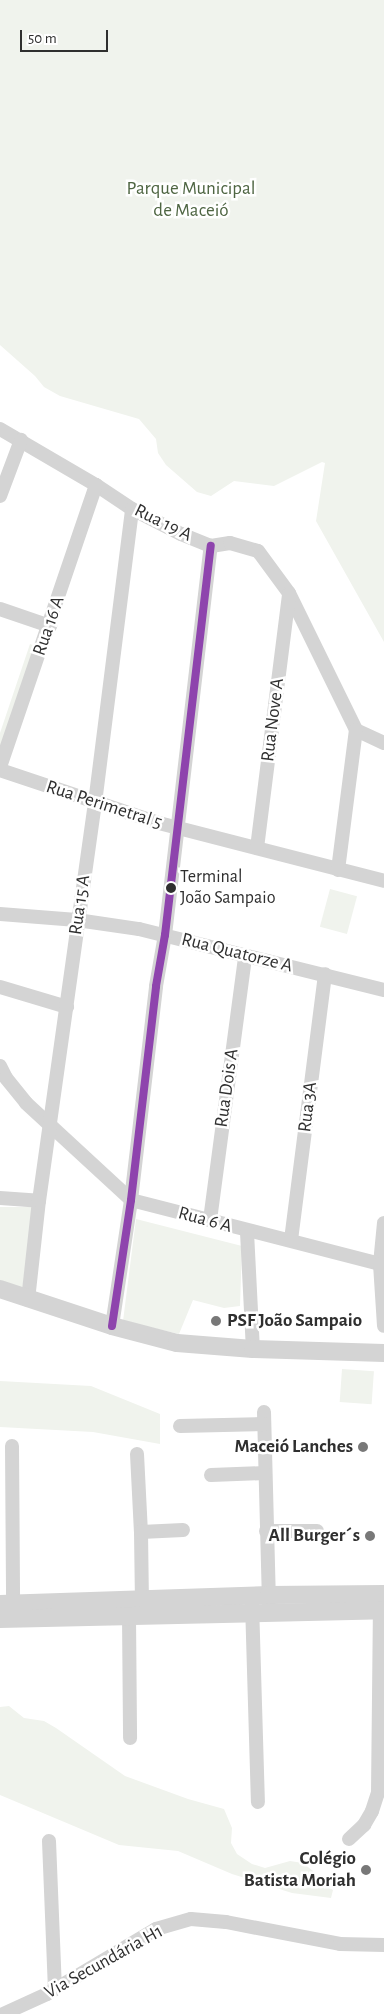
<!DOCTYPE html>
<meta charset="utf-8">
<style>
body{margin:0}
#map{position:relative;width:384px;height:2014px;overflow:hidden;background:#fff;font-family:"Alegreya Sans",sans-serif}
div>[style]{position:absolute}
[style*='--x']{left:calc(var(--x)*1px);top:calc(var(--y)*1px);width:calc(var(--w)*1px);rotate:calc(var(--a)*1deg)}
.green>*{inset:0;background:#f0f3ed;transform-origin:0 0}
.minor>*{height:14px;margin:-7px;padding:0 7px;transform-origin:7px;border-radius:7px;background:#d4d4d4}
.tertiary>*{height:18px;margin:-9px;padding:0 9px;transform-origin:9px;border-radius:9px;background:#d4d4d4}
.bus-1>*{height:8px;margin:-4px;padding:0 4px;transform-origin:4px;border-radius:4px;background:#8e44ad}
.dots>*{width:14px;height:14px;translate:-50% -50%;box-sizing:border-box;border:2px solid #fff;border-radius:50%}
span{translate:-50% -50%;white-space:nowrap;text-align:center;line-height:1.15;-webkit-text-stroke:5px #fff;paint-order:stroke}
.bus-label{font-size:18px;color:#2f2f2f}
.left{translate:0 -50%;text-align:left}
.park-label{font-size:19px;color:#4e6542}
.street-label{font-size:19px;color:#2f2f2f}
.poi-label{font-size:19px;color:#2f2f2f;font-weight:700}
.right{translate:-100% -50%;text-align:right}
.scale{position:absolute;left:20px;top:30px;width:88px;height:22px;box-sizing:border-box;border:2px solid #2f2f2f;border-top:0;padding-left:6px;font-size:15px;line-height:18px;white-space:nowrap;color:#2f2f2f;-webkit-text-stroke:4px #fff;paint-order:stroke}
</style>
<div id="map">
<div class="green">
<i style="clip-path:polygon(0 0,384px 0,384px 642px,316px 521px,325px 463px,322px 462px,274px 486px,234px 481px,211px 496px,197px 492px,166px 465px,158px 453px,156px 439px,139px 419px,60px 396px,44px 387px,35px 376px,0 345px)"></i>
<i style="clip-path:polygon(30px 644px,38px 647px,0 754px,0 733px)"></i>
<i style="left:330px;top:889px;width:28px;height:39px;rotate:15deg"></i>
<i style="clip-path:polygon(0 1207px,36px 1207px,24px 1292px,0 1283px)"></i>
<i style="clip-path:polygon(136px 1219px,242px 1246px,240px 1306px,224px 1308px,193px 1300px,179px 1334px,123px 1321px)"></i>
<i style="left:342px;top:1369px;width:32px;height:33px;rotate:4deg"></i>
<i style="clip-path:polygon(0 1381px,91px 1386px,160px 1414px,160px 1444px,93px 1432px,0 1427px)"></i>
<i style="clip-path:polygon(9px 1706px,24px 1718px,44px 1721px,56px 1728px,125px 1776px,188px 1799px,224px 1809px,232px 1828px,231px 1843px,237px 1854px,252px 1864px,265px 1868px,290px 1861px,303px 1863px,313px 1871px,314px 1878px,333px 1890px,331px 1898px,292px 1893px,232px 1874px,178px 1851px,119px 1845px,0 1795px,0 1707px)"></i>
</div>
<div class="minor">
<i style="--x:0;--y:429;--w:111;--a:30.3"></i>
<i style="--x:96;--y:485;--w:43;--a:33.7"></i>
<i style="--x:132;--y:509;--w:55;--a:27"></i>
<i style="--x:181;--y:534;--w:32;--a:22"></i>
<i style="--x:211;--y:546;--w:19;--a:-9"></i>
<i style="--x:230;--y:543;--w:29;--a:16"></i>
<i style="--x:258;--y:551;--w:52;--a:53.6"></i>
<i style="--x:289;--y:593;--w:153;--a:63.9"></i>
<i style="--x:356;--y:730;--w:31;--a:25"></i>
<i style="--x:0;--y:496;--w:60;--a:-69.4"></i>
<i style="--x:0;--y:609;--w:53;--a:18.8"></i>
<i style="--x:0;--y:767;--w:298;--a:-71.2"></i>
<i style="--x:0;--y:770;--w:163;--a:18.5"></i>
<i style="--x:155;--y:822;--w:236;--a:14.4"></i>
<i style="--x:257;--y:848;--w:256;--a:-82.8"></i>
<i style="--x:338;--y:870;--w:141;--a:-82.7"></i>
<i style="--x:0;--y:914;--w:77;--a:4.5"></i>
<i style="--x:77;--y:920;--w:63;--a:8.3"></i>
<i style="--x:139;--y:929;--w:252;--a:14"></i>
<i style="--x:0;--y:987;--w:70;--a:16.6"></i>
<i style="--x:0;--y:1066;--w:13;--a:63"></i>
<i style="--x:6;--y:1078;--w:32;--a:51"></i>
<i style="--x:26;--y:1103;--w:143;--a:42.7"></i>
<i style="--x:131;--y:1200;--w:261;--a:14.4"></i>
<i style="--x:0;--y:1198;--w:39;--a:4"></i>
<i style="--x:210;--y:1220;--w:265;--a:-82.4"></i>
<i style="--x:384;--y:1223;--w:41;--a:95.6"></i>
<i style="--x:380;--y:1264;--w:62;--a:86.3"></i>
<i style="--x:247;--y:1232;--w:117;--a:87.1"></i>
<i style="--x:291;--y:1240;--w:268;--a:-82.7"></i>
<i style="--x:28;--y:1300;--w:100;--a:-83.7"></i>
<i style="--x:39;--y:1201;--w:402;--a:-82"></i>
<i style="--x:95;--y:803;--w:296;--a:-82.8"></i>
<i style="--x:112;--y:1326;--w:127;--a:-81.4"></i>
<i style="--x:131;--y:1200;--w:215;--a:-83.3"></i>
<i style="--x:156;--y:986;--w:52;--a:-80"></i>
<i style="--x:165;--y:935;--w:392;--a:-83.3"></i>
<i style="--x:264;--y:1412;--w:192;--a:88.5"></i>
<i style="--x:180;--y:1426;--w:84;--a:-1.4"></i>
<i style="--x:12;--y:1446;--w:157;--a:89.6"></i>
<i style="--x:137;--y:1454;--w:78;--a:87.1"></i>
<i style="--x:141;--y:1532;--w:69;--a:89.2"></i>
<i style="--x:211;--y:1475;--w:54;--a:-2.1"></i>
<i style="--x:266;--y:1531;--w:51;--a:0"></i>
<i style="--x:141;--y:1532;--w:42;--a:-2.7"></i>
<i style="--x:252;--y:1603;--w:199;--a:88.3"></i>
<i style="--x:129;--y:1616;--w:122;--a:89.5"></i>
<i style="--x:349;--y:1839;--w:21;--a:-43"></i>
<i style="--x:364;--y:1825;--w:16;--a:-60"></i>
<i style="--x:372;--y:1811;--w:19;--a:-72"></i>
<i style="--x:378;--y:1793;--w:191;--a:-89.4"></i>
<i style="--x:49;--y:1841;--w:148;--a:87.7"></i>
<i style="--x:3;--y:2014;--w:48;--a:-24.4"></i>
<i style="--x:47;--y:1994;--w:127;--a:-30.8"></i>
<i style="--x:156;--y:1929;--w:36;--a:-16"></i>
<i style="--x:191;--y:1919;--w:35;--a:5"></i>
<i style="--x:226;--y:1922;--w:116;--a:10.9"></i>
<i style="--x:340;--y:1944;--w:44;--a:1.3"></i>
</div>
<div class="tertiary">
<i style="--x:0;--y:1289;--w:118;--a:18.3"></i>
<i style="--x:112;--y:1326;--w:67;--a:14.7"></i>
<i style="--x:177;--y:1343;--w:76;--a:4.5"></i>
<i style="--x:253;--y:1349;--w:131;--a:1.7"></i>
<i style="--x:0;--y:1604;--w:269;--a:-1.9"></i>
<i style="--x:269;--y:1595;--w:115;--a:-0.5"></i>
<i style="--x:0;--y:1619;--w:384;--a:-1.3"></i>
</div>
<div class="bus-1">
<i style="--x:112;--y:1326;--w:127;--a:-81.4"></i>
<i style="--x:131;--y:1200;--w:215;--a:-83.3"></i>
<i style="--x:156;--y:986;--w:52;--a:-80"></i>
<i style="--x:165;--y:935;--w:392;--a:-83.3"></i>
</div>
<div class="dots">
<i style="left:171px;top:888px;background:#2f2f2f"></i>
<i style="left:216px;top:1321px;background:#787878"></i>
<i style="left:363px;top:1447px;background:#787878"></i>
<i style="left:370px;top:1536px;background:#787878"></i>
<i style="left:366px;top:1870px;background:#787878"></i>
</div>
<div class="bus-label">
<span class="left" style="left:180px;top:888px">Terminal<br>João Sampaio</span>
</div>
<div class="park-label">
<span style="left:191px;top:200px">Parque Municipal<br>de Maceió</span>
</div>
<div class="street-label">
<span style="left:163px;top:523px;rotate:26deg">Rua 19 A</span>
<span style="left:49px;top:626px;rotate:-71deg">Rua 16 A</span>
<span style="left:273px;top:720px;rotate:-83deg">Rua Nove A</span>
<span style="left:104px;top:805px;rotate:18deg">Rua Perimetral 5</span>
<span style="left:80px;top:905px;rotate:-82deg">Rua 15 A</span>
<span style="left:237px;top:953px;rotate:14deg">Rua Quatorze A</span>
<span style="left:227px;top:1088px;rotate:-82deg">Rua Dois A</span>
<span style="left:308px;top:1107px;rotate:-83deg">Rua 3A</span>
<span style="left:205px;top:1220px;rotate:15deg">Rua 6 A</span>
<span style="left:104px;top:1962px;rotate:-29deg">Via Secundária H1</span>
</div>
<div class="poi-label">
<span class="left" style="left:227px;top:1321px">PSF João Sampaio</span>
<span class="right" style="left:353px;top:1447px">Maceió Lanches</span>
<span class="right" style="left:360px;top:1536px">All Burger´s</span>
<span class="right" style="left:356px;top:1870px">Colégio<br>Batista Moriah</span>
</div>
<div class="scale">50 m</div>
</div>
